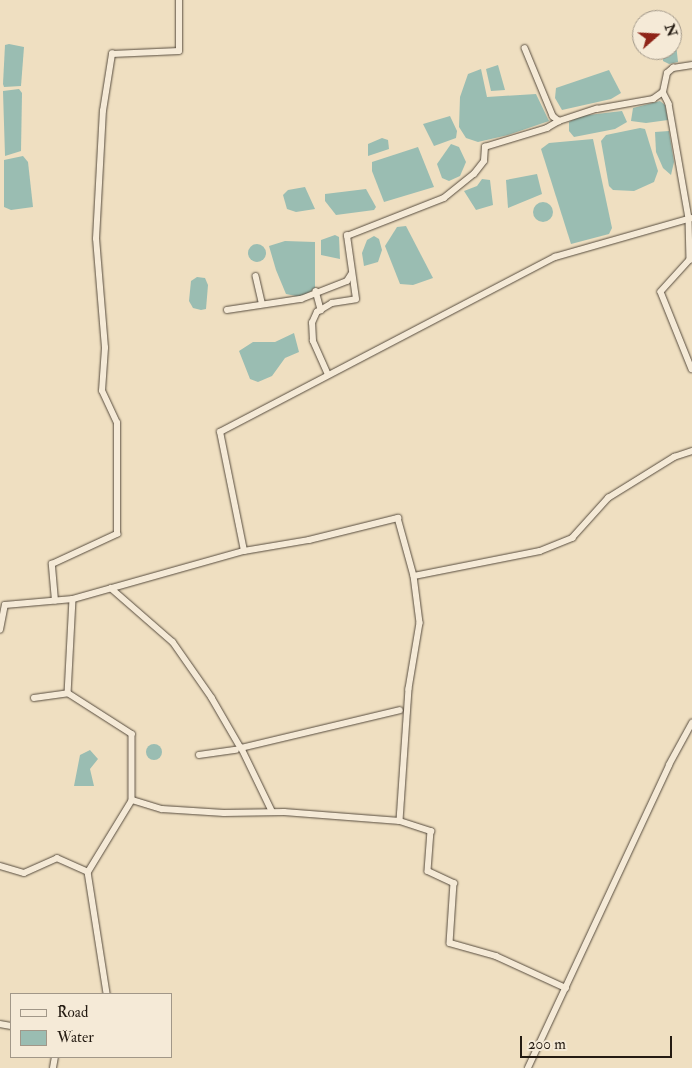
<!DOCTYPE html>
<style>
body{margin:0}
#map{position:relative;width:692px;height:1068px;overflow:hidden;background:#efdfc1;font-family:"IM FELL Double Pica",serif}
div>[style]{position:absolute}
[style*='--x']{left:calc(var(--x)*1px);top:calc(var(--y)*1px);width:calc(var(--w)*1px);rotate:calc(var(--a)*1deg)}
.water>*{inset:0;background:#9abdb2}
.round{border-radius:50%}
.roads{filter:drop-shadow(0 0 1px #574c3e) drop-shadow(0 0 1px #574c3e)}
.minor>*{height:5.5px;margin:-2.75px;padding:0 2.75px;transform-origin:2.75px;border-radius:2.75px;background:#f5ead7}
span{translate:-50% -50%;white-space:nowrap;text-align:center;line-height:1.15;-webkit-text-stroke:4px #f5ead7;paint-order:stroke}
.legend{position:absolute;left:10px;top:993px;width:162px;height:65px;box-sizing:border-box;background:#f5ead7;border:1px solid #a19788;margin:0;padding:6px 9px;list-style:none;font-size:15px;color:#241b12}
.legend li{display:flex;align-items:center;gap:10px;height:25px}
.legend b{width:25px;border:1px solid #a19788}
.north{position:absolute;left:632px;top:10px;width:50px;height:50px;box-sizing:border-box;background:#f5ead7;border:1px solid #a19788;border-radius:50%;rotate:71deg;font-size:14px;font-weight:700;line-height:20px;text-align:center;color:#241b12}
.north::after{content:'';display:block;margin:auto;width:18px;height:22px;background:#8f2418;clip-path:polygon(50% 0,100% 100%,50% 72%,0 100%)}
.scale{position:absolute;left:520px;top:1036px;width:152px;height:22px;box-sizing:border-box;border:2px solid #241b12;border-top:0;padding-left:6px;font-size:15px;line-height:18px;white-space:nowrap;color:#241b12;-webkit-text-stroke:4px #f5ead7;paint-order:stroke}
</style>
<div id="map">
<div class="water">
<i style="clip-path:polygon(9px 44px,24px 47px,21px 86px,4px 87px,3px 84px,5px 45px)"></i>
<i style="clip-path:polygon(676px 44px,678px 62px,669px 64px,663px 61px,663px 50px,672px 50px,672px 45px)"></i>
<i style="clip-path:polygon(498px 65px,505px 90px,491px 91px,486px 69px)"></i>
<i style="clip-path:polygon(481px 69px,487px 97px,536px 94px,549px 121px,508px 135px,478px 142px,466px 138px,459px 127px,460px 97px,468px 74px)"></i>
<i style="clip-path:polygon(609px 70px,621px 93px,611px 99px,562px 110px,555px 98px,556px 88px)"></i>
<i style="clip-path:polygon(19px 89px,22px 93px,21px 151px,5px 156px,3px 91px)"></i>
<i style="clip-path:polygon(660px 101px,665px 105px,668px 120px,646px 123px,631px 121px,633px 108px)"></i>
<i style="clip-path:polygon(622px 111px,627px 122px,615px 129px,574px 137px,569px 131px,569px 122px,580px 116px)"></i>
<i style="clip-path:polygon(450px 116px,457px 131px,456px 138px,434px 146px,423px 124px)"></i>
<i style="clip-path:polygon(640px 128px,645px 129px,658px 171px,654px 182px,634px 191px,613px 190px,609px 186px,601px 141px,606px 135px)"></i>
<i style="clip-path:polygon(669px 131px,674px 162px,671px 175px,663px 168px,656px 152px,655px 132px)"></i>
<i style="clip-path:polygon(382px 138px,388px 140px,389px 149px,368px 156px,368px 144px)"></i>
<i style="clip-path:polygon(593px 139px,612px 228px,609px 234px,571px 244px,541px 149px,549px 143px)"></i>
<i style="clip-path:polygon(451px 144px,459px 147px,466px 162px,460px 176px,449px 181px,442px 178px,437px 164px)"></i>
<i style="clip-path:polygon(418px 147px,434px 187px,384px 202px,372px 171px,372px 162px)"></i>
<i style="clip-path:polygon(23px 156px,28px 162px,33px 207px,11px 210px,4px 207px,4px 160px)"></i>
<i style="clip-path:polygon(537px 174px,542px 194px,508px 208px,506px 180px)"></i>
<i style="clip-path:polygon(482px 179px,490px 180px,493px 205px,476px 210px,464px 191px,477px 186px)"></i>
<i style="clip-path:polygon(305px 187px,315px 209px,296px 212px,287px 209px,283px 195px,288px 190px)"></i>
<i style="clip-path:polygon(366px 189px,376px 207px,374px 210px,336px 215px,325px 201px,325px 194px)"></i>
<i class="round" style="left:533px;top:202px;width:20px;height:20px"></i>
<i style="clip-path:polygon(406px 226px,433px 278px,413px 285px,400px 284px,385px 246px,397px 227px)"></i>
<i style="clip-path:polygon(335px 235px,339px 237px,340px 259px,321px 255px,321px 240px)"></i>
<i style="clip-path:polygon(374px 236px,379px 239px,382px 250px,378px 262px,364px 266px,362px 253px,367px 240px)"></i>
<i style="clip-path:polygon(285px 241px,315px 242px,315px 289px,301px 297px,286px 294px,276px 270px,269px 246px)"></i>
<i class="round" style="left:248px;top:244px;width:18px;height:18px"></i>
<i style="clip-path:polygon(197px 277px,205px 278px,208px 285px,206px 309px,201px 310px,193px 308px,189px 301px,191px 281px)"></i>
<i style="clip-path:polygon(294px 333px,299px 352px,285px 358px,272px 376px,258px 382px,250px 379px,239px 351px,253px 342px,275px 342px)"></i>
<i class="round" style="left:146px;top:744px;width:16px;height:16px"></i>
<i style="clip-path:polygon(90px 750px,98px 759px,90px 769px,94px 786px,74px 786px,80px 755px)"></i>
</div>
<div class="roads">
<div class="minor">
<i style="--x:525;--y:48;--w:74;--a:67.6"></i>
<i style="--x:553;--y:116;--w:8;--a:40"></i>
<i style="--x:559;--y:121;--w:40;--a:-18"></i>
<i style="--x:597;--y:109;--w:57;--a:-10.1"></i>
<i style="--x:653;--y:99;--w:12;--a:-35"></i>
<i style="--x:663;--y:92;--w:19;--a:-78"></i>
<i style="--x:667;--y:73;--w:8;--a:-40"></i>
<i style="--x:673;--y:68;--w:19;--a:-9"></i>
<i style="--x:663;--y:92;--w:13;--a:63"></i>
<i style="--x:669;--y:104;--w:117;--a:80.1"></i>
<i style="--x:689;--y:219;--w:41;--a:88.6"></i>
<i style="--x:690;--y:260;--w:43;--a:132.2"></i>
<i style="--x:661;--y:292;--w:83;--a:68.1"></i>
<i style="--x:256;--y:276;--w:27;--a:77"></i>
<i style="--x:316;--y:291;--w:20;--a:75"></i>
<i style="--x:227;--y:310;--w:75;--a:-8.5"></i>
<i style="--x:301;--y:299;--w:49;--a:-21.4"></i>
<i style="--x:347;--y:281;--w:9;--a:-58"></i>
<i style="--x:328;--y:375;--w:37;--a:-114"></i>
<i style="--x:313;--y:341;--w:18;--a:-93"></i>
<i style="--x:312;--y:323;--w:12;--a:-66"></i>
<i style="--x:317;--y:312;--w:17;--a:-31"></i>
<i style="--x:332;--y:303;--w:24;--a:-9"></i>
<i style="--x:356;--y:299;--w:64;--a:-98.1"></i>
<i style="--x:347;--y:236;--w:104;--a:-21.4"></i>
<i style="--x:444;--y:198;--w:38;--a:-39"></i>
<i style="--x:474;--y:174;--w:16;--a:-52"></i>
<i style="--x:484;--y:161;--w:14;--a:-86"></i>
<i style="--x:485;--y:147;--w:65;--a:-17"></i>
<i style="--x:547;--y:128;--w:14;--a:-30"></i>
<i style="--x:244;--y:551;--w:121;--a:-101.4"></i>
<i style="--x:220;--y:432;--w:378;--a:-27.6"></i>
<i style="--x:555;--y:257;--w:142;--a:-15.9"></i>
<i style="--x:414;--y:576;--w:128;--a:-11.2"></i>
<i style="--x:540;--y:551;--w:35;--a:-22"></i>
<i style="--x:572;--y:538;--w:54;--a:-48"></i>
<i style="--x:608;--y:498;--w:78;--a:-31.8"></i>
<i style="--x:674;--y:457;--w:19;--a:-18"></i>
<i style="--x:111;--y:588;--w:82;--a:41.1"></i>
<i style="--x:173;--y:642;--w:68;--a:55.1"></i>
<i style="--x:212;--y:698;--w:58;--a:59.9"></i>
<i style="--x:73;--y:599;--w:94;--a:93"></i>
<i style="--x:68;--y:693;--w:76;--a:32.6"></i>
<i style="--x:132;--y:734;--w:66;--a:90"></i>
<i style="--x:132;--y:800;--w:31;--a:17"></i>
<i style="--x:162;--y:809;--w:62;--a:3.7"></i>
<i style="--x:224;--y:813;--w:60;--a:-1"></i>
<i style="--x:284;--y:812;--w:116;--a:4.4"></i>
<i style="--x:400;--y:821;--w:33;--a:18"></i>
<i style="--x:431;--y:831;--w:40;--a:94.3"></i>
<i style="--x:428;--y:871;--w:29;--a:25"></i>
<i style="--x:454;--y:883;--w:60;--a:93.8"></i>
<i style="--x:450;--y:943;--w:48;--a:15.8"></i>
<i style="--x:496;--y:956;--w:77;--a:24.6"></i>
<i style="--x:55;--y:601;--w:37;--a:-95"></i>
<i style="--x:52;--y:564;--w:72;--a:-24.8"></i>
<i style="--x:117;--y:534;--w:111;--a:-90"></i>
<i style="--x:117;--y:423;--w:35;--a:-115"></i>
<i style="--x:102;--y:391;--w:43;--a:-86"></i>
<i style="--x:105;--y:348;--w:109;--a:-94.7"></i>
<i style="--x:96;--y:239;--w:128;--a:-86.9"></i>
<i style="--x:103;--y:111;--w:58;--a:-81"></i>
<i style="--x:112;--y:54;--w:67;--a:-2.6"></i>
<i style="--x:179;--y:51;--w:51;--a:-90"></i>
<i style="--x:0;--y:630;--w:25;--a:-79"></i>
<i style="--x:5;--y:605;--w:68;--a:-5"></i>
<i style="--x:73;--y:599;--w:178;--a:-15.7"></i>
<i style="--x:244;--y:551;--w:66;--a:-9.6"></i>
<i style="--x:309;--y:540;--w:92;--a:-13.9"></i>
<i style="--x:398;--y:518;--w:60;--a:74.6"></i>
<i style="--x:414;--y:576;--w:47;--a:82.7"></i>
<i style="--x:420;--y:623;--w:67;--a:99.5"></i>
<i style="--x:409;--y:689;--w:132;--a:93.9"></i>
<i style="--x:34;--y:698;--w:34;--a:-8"></i>
<i style="--x:199;--y:755;--w:37;--a:-8"></i>
<i style="--x:272;--y:812;--w:71;--a:-115.8"></i>
<i style="--x:241;--y:748;--w:163;--a:-13.4"></i>
<i style="--x:0;--y:866;--w:25;--a:16"></i>
<i style="--x:24;--y:873;--w:36;--a:-24"></i>
<i style="--x:57;--y:858;--w:34;--a:24"></i>
<i style="--x:88;--y:872;--w:123;--a:81.1"></i>
<i style="--x:88;--y:872;--w:84;--a:-58.6"></i>
<i style="--x:0;--y:1024;--w:11;--a:10"></i>
<i style="--x:53;--y:1068;--w:11;--a:-80"></i>
<i style="--x:528;--y:1068;--w:334;--a:-65"></i>
<i style="--x:669;--y:765;--w:48;--a:-61.3"></i>
</div>
</div>
<ul class="legend">
<li><b style="height:6px;background:#f5ead7"></b>Road</li>
<li><b style="height:14px;background:#9abdb2"></b>Water</li>
</ul>
<div class="north">N</div>
<div class="scale">200 m</div>
</div>
